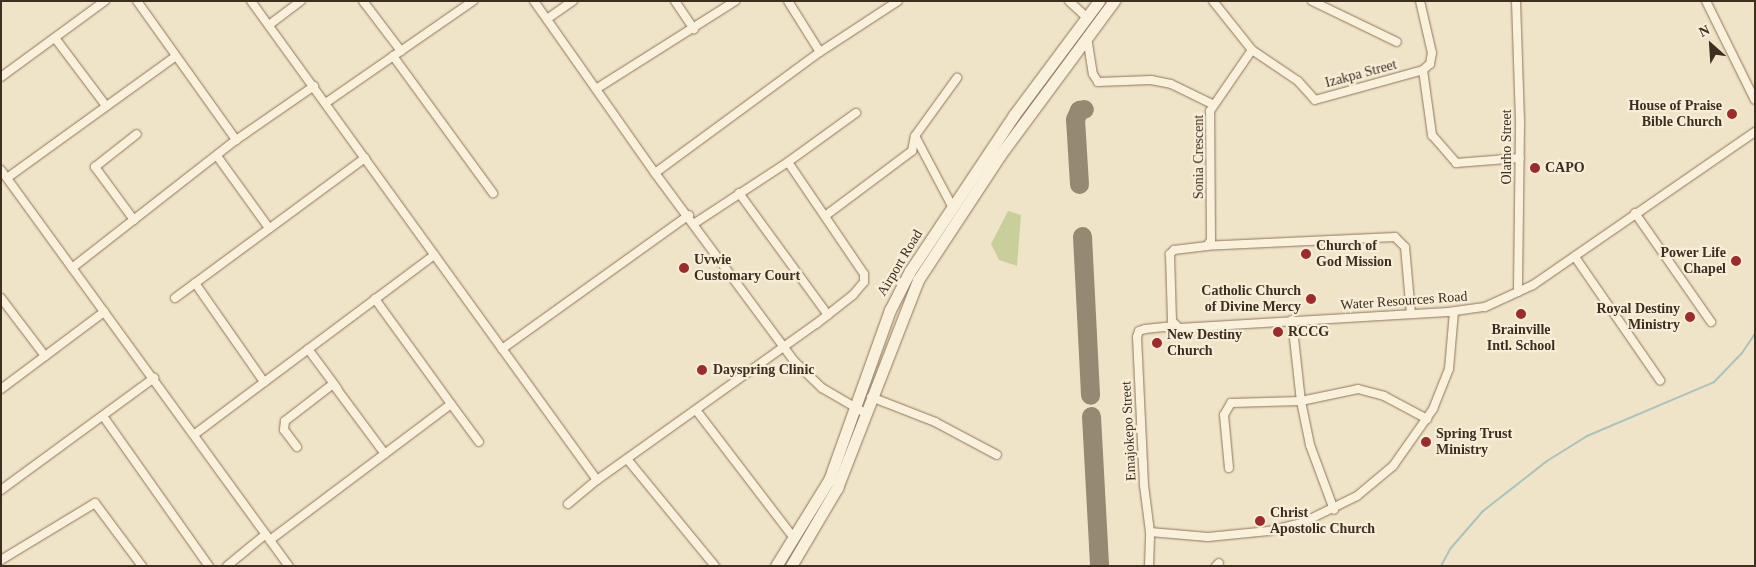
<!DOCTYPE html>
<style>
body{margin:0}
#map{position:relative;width:1756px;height:567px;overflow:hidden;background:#f0e4c8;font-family:Georgia,serif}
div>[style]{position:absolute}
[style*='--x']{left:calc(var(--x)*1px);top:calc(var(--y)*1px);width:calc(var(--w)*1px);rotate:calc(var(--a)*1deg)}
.green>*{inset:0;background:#c9cf9b}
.stream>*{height:2px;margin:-1px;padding:0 1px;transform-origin:1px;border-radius:1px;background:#a9c4bc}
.taxiway>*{height:19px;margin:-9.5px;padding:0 9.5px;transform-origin:9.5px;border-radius:9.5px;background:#968974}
.roads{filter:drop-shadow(0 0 1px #8d765c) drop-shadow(0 0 1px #8d765c)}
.minor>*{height:8px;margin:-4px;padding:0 4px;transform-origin:4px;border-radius:4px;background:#faf1dc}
.secondary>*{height:11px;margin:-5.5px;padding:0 5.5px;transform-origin:5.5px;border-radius:5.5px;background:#faf1dc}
.dots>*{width:14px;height:14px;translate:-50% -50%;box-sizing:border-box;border:2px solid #f7eed8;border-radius:50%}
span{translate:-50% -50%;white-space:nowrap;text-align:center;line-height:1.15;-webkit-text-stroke:4.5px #f7eed8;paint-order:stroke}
.street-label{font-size:14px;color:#3d2e20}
.poi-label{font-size:14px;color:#3d2e20;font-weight:700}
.right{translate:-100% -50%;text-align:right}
.left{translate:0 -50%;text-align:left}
.frame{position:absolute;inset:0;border:2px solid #3d2e20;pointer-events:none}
.north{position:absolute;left:1686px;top:20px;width:50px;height:50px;-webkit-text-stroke:4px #f7eed8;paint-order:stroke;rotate:334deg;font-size:14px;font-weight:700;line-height:20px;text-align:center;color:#3d2e20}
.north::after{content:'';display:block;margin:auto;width:18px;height:22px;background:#3d2e20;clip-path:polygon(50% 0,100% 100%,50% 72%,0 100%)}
</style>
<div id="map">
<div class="green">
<i style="clip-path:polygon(1008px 211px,1021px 215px,1017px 266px,999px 260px,991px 244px)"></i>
</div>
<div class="stream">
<i style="--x:1441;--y:566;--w:19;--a:-62"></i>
<i style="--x:1450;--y:549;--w:50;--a:-49"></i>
<i style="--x:1483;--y:511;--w:81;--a:-38"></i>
<i style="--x:1547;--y:461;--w:47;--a:-32"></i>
<i style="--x:1587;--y:436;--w:138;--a:-23"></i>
<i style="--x:1714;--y:382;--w:40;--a:-46"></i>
<i style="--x:1742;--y:353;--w:23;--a:-56"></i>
</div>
<div class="taxiway">
<i style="--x:1079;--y:184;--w:65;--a:-93.5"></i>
<i style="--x:1075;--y:119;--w:10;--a:-66"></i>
<i style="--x:1079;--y:110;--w:5;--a:-11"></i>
<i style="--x:1082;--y:236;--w:159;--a:87.1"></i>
<i style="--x:1091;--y:416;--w:150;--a:86.9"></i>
</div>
<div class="roads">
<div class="minor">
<i style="--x:137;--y:1;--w:171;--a:54.5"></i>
<i style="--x:251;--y:1;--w:591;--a:54.16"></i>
<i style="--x:363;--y:1;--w:63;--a:52.8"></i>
<i style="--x:534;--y:1;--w:210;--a:54.9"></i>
<i style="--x:655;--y:173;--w:234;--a:53.5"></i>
<i style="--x:794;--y:361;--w:39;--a:44"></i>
<i style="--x:822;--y:388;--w:50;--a:30.2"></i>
<i style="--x:675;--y:1;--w:34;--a:56"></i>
<i style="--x:788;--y:1;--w:60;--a:57.9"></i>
<i style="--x:820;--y:52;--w:93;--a:-33.2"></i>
<i style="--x:1069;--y:1;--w:25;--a:43"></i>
<i style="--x:1213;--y:1;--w:63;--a:51.5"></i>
<i style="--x:1252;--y:50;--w:55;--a:34"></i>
<i style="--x:1298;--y:81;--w:25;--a:48"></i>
<i style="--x:1315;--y:100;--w:112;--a:-15.5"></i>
<i style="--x:1423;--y:70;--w:9;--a:-41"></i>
<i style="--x:1430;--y:64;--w:11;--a:-80"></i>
<i style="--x:1432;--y:53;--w:53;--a:-103"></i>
<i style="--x:1312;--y:1;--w:94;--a:25.8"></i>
<i style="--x:1516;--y:1;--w:123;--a:88.1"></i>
<i style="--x:1520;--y:124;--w:168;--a:90.7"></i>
<i style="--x:1706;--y:1;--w:110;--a:63.7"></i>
<i style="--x:547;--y:19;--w:32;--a:-35"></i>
<i style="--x:269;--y:25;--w:40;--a:-37"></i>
<i style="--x:1087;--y:37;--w:37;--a:81"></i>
<i style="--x:1093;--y:74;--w:9;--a:58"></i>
<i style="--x:1098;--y:82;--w:53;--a:-2.2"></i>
<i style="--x:1151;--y:80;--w:20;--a:11"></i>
<i style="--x:1171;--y:84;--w:46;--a:26"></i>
<i style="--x:55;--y:38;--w:85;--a:53.1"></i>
<i style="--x:393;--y:56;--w:170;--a:53.9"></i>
<i style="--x:1423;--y:70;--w:66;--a:82.1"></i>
<i style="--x:1432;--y:135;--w:37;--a:49"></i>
<i style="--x:1456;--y:163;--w:64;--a:-4.5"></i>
<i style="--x:1;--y:77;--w:129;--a:-36.2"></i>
<i style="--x:596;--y:89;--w:165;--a:-32.3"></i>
<i style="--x:327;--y:102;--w:178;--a:-34.7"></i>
<i style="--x:916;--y:138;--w:79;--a:62.1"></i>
<i style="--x:217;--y:156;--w:89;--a:54.2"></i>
<i style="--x:788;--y:162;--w:84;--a:-35.8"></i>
<i style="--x:1;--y:170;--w:490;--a:54"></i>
<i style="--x:655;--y:173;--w:205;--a:-36.3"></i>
<i style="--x:7;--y:178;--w:208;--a:-35.8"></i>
<i style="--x:739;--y:193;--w:151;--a:53.9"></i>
<i style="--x:1635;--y:213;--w:133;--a:55.1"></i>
<i style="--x:825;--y:216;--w:109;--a:-36.8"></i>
<i style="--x:912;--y:151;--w:15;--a:-79"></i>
<i style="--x:915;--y:136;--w:72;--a:-54.1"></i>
<i style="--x:134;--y:220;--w:66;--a:-126.3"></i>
<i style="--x:95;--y:167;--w:53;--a:-38.2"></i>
<i style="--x:1207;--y:246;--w:7;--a:-56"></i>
<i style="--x:1211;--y:240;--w:129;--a:-90.4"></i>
<i style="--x:1210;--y:111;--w:74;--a:-55.5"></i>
<i style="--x:1575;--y:257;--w:150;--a:55.4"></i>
<i style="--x:72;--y:268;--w:208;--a:-38"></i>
<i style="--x:236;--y:140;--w:95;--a:-34.7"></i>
<i style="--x:195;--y:283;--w:121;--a:55.1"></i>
<i style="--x:1;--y:298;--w:73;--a:52.8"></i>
<i style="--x:175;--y:298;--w:236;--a:-36.4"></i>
<i style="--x:1411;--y:314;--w:67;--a:-95.1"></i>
<i style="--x:1405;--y:247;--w:14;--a:-135"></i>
<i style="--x:1395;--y:237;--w:188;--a:177.3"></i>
<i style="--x:1207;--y:246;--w:33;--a:173"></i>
<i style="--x:1174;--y:250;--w:6;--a:135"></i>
<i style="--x:1170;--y:254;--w:67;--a:88.3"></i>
<i style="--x:1172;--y:321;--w:10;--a:45"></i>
<i style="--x:1179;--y:328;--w:269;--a:-3.4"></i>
<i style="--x:1448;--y:312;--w:37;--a:-8"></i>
<i style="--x:1485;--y:307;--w:53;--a:-24.6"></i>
<i style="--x:1533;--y:285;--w:270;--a:-34.6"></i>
<i style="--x:1292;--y:320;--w:81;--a:83.7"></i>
<i style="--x:1301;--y:401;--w:45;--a:78.4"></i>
<i style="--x:1310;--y:445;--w:69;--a:69.7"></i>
<i style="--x:308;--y:349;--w:49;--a:53.4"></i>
<i style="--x:502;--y:349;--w:230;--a:-35.6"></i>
<i style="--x:1;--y:389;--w:129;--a:-36.8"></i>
<i style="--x:871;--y:397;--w:69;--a:21.3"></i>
<i style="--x:935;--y:422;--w:70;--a:28"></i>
<i style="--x:451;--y:404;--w:47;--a:53.6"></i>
<i style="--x:696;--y:410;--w:161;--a:52.6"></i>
<i style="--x:103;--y:416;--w:184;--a:54.8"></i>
<i style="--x:195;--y:434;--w:299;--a:-36.8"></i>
<i style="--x:297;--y:447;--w:21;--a:-127"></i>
<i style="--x:284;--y:430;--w:9;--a:-84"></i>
<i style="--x:285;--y:421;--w:61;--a:-37.6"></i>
<i style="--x:333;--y:384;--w:87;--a:53.4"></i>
<i style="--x:627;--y:459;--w:139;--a:50.6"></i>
<i style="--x:1229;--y:468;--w:53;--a:-95.4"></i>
<i style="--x:1224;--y:415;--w:14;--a:-60"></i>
<i style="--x:1231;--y:403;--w:70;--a:-1.6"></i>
<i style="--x:1301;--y:401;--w:58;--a:-11.9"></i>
<i style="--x:1358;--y:389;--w:27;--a:15"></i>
<i style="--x:1384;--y:396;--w:49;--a:28.1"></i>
<i style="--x:1;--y:490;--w:190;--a:-36.2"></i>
<i style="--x:568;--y:504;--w:38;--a:-40"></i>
<i style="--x:597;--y:480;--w:269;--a:-35.5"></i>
<i style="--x:816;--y:324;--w:47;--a:-38.1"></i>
<i style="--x:853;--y:295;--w:17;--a:-50"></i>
<i style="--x:864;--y:282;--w:8;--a:-90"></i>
<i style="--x:864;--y:274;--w:135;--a:-124.2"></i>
<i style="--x:788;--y:162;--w:111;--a:146.7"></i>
<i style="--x:1150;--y:532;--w:58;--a:4.9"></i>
<i style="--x:1208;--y:537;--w:61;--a:-5.6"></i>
<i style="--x:1269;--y:531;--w:34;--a:-14"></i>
<i style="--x:1302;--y:523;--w:61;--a:-26.1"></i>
<i style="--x:1357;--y:496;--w:47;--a:-39.8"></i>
<i style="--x:1393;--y:466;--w:70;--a:-54.9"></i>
<i style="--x:1433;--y:409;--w:43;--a:-68.2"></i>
<i style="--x:1449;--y:369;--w:57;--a:-85"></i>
<i style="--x:270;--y:540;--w:226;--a:-36.9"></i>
<i style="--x:451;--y:404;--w:130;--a:-125.9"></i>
<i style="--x:1;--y:560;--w:110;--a:-31.2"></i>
<i style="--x:95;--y:503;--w:79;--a:53.3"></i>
<i style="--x:227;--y:566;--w:50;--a:-39.4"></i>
<i style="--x:1149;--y:566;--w:34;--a:-88"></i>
<i style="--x:1150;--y:532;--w:47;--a:-97.3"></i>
<i style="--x:1144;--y:485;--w:148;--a:-92.7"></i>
<i style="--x:1137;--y:337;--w:6;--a:-72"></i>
<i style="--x:1139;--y:331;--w:6;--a:-18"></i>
<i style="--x:1145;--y:329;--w:29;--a:-6"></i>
<i style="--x:1216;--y:566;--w:4;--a:-45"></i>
</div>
<div class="secondary">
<i style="--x:776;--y:566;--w:101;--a:-58.4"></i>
<i style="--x:829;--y:480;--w:181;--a:-70.3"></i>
<i style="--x:890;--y:310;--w:44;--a:-62.9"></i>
<i style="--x:910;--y:271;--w:187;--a:-56.3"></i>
<i style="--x:1014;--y:115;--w:142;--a:-53.3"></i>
<i style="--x:791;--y:566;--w:91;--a:-59.5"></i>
<i style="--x:837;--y:488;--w:223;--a:-68.7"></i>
<i style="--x:918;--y:280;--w:149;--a:-56.7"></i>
<i style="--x:1000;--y:155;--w:192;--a:-53.5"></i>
</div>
</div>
<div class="dots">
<i style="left:1732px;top:114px;background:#9e2a2b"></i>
<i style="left:1535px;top:168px;background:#9e2a2b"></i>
<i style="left:1306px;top:254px;background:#9e2a2b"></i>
<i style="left:1736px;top:261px;background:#9e2a2b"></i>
<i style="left:684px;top:268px;background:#9e2a2b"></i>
<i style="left:1311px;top:299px;background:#9e2a2b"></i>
<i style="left:1521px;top:314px;background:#9e2a2b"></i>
<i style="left:1690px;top:317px;background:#9e2a2b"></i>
<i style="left:1278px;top:332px;background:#9e2a2b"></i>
<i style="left:1157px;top:343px;background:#9e2a2b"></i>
<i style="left:702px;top:370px;background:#9e2a2b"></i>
<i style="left:1426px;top:442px;background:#9e2a2b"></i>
<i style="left:1260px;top:521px;background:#9e2a2b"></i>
</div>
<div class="street-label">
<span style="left:1361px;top:74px;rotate:-15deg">Izakpa Street</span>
<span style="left:1507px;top:147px;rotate:-90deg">Olarho Street</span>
<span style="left:1199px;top:157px;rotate:-90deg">Sonia Crescent</span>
<span style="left:900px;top:263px;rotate:-59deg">Airport Road</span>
<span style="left:1404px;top:301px;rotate:-4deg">Water Resources Road</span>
<span style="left:1129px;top:431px;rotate:-93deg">Emajokepo Street</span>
</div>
<div class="poi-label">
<span class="right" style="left:1722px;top:114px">House of Praise<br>Bible Church</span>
<span class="left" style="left:1545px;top:168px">CAPO</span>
<span class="left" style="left:1316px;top:254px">Church of<br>God Mission</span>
<span class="right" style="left:1726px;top:261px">Power Life<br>Chapel</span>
<span class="left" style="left:694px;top:268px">Uvwie<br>Customary Court</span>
<span class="right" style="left:1301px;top:299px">Catholic Church<br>of Divine Mercy</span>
<span class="right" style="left:1680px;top:317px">Royal Destiny<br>Ministry</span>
<span style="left:1521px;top:338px">Brainville<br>Intl. School</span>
<span class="left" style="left:1288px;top:332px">RCCG</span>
<span class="left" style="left:1167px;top:343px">New Destiny<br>Church</span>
<span class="left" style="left:713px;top:370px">Dayspring Clinic</span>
<span class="left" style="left:1436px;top:442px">Spring Trust<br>Ministry</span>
<span class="left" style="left:1270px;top:521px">Christ<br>Apostolic Church</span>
</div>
<div class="frame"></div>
<div class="north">N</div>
</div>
